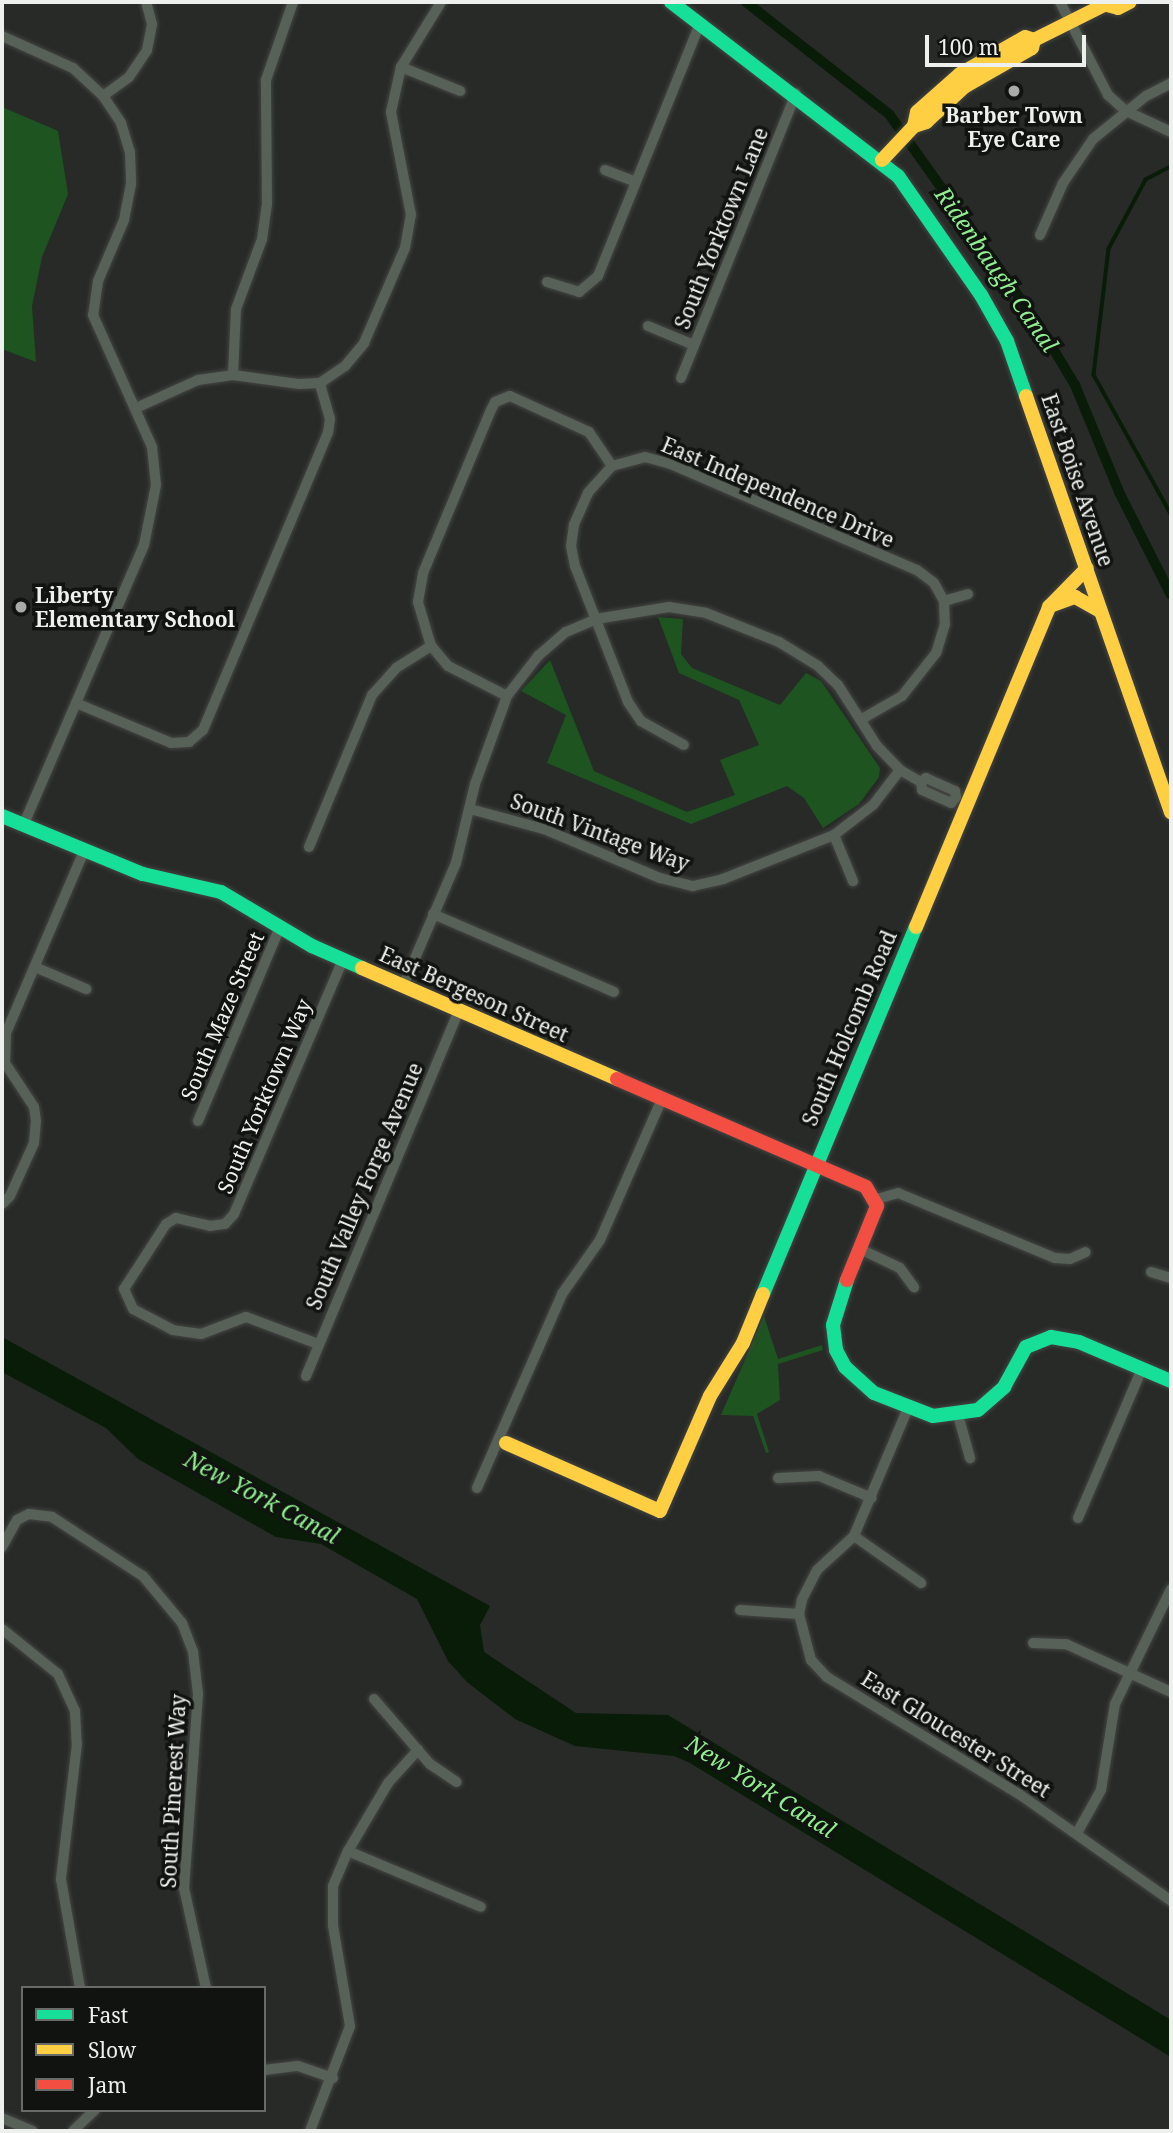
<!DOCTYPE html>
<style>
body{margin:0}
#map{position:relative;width:1173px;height:2133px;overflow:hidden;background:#272a27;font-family:"Noto Serif",serif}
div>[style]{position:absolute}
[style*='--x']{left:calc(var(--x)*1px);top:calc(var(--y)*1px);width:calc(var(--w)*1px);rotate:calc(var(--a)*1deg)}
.green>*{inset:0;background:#1d5420}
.water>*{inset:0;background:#081c08}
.stream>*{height:3.5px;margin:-1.75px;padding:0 1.75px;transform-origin:1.75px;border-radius:1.75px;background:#081c08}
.canal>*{height:10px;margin:-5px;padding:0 5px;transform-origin:5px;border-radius:5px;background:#081c08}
.roads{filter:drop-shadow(0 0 2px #444544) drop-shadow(0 0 2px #444544)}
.street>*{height:10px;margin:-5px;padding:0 5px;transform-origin:5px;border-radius:5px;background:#586158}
.fast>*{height:14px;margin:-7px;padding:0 7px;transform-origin:7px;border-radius:7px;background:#16e098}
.slow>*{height:14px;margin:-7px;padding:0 7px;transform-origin:7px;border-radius:7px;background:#ffcf43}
.jam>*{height:14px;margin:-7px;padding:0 7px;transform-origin:7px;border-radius:7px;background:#f24e42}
.dots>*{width:19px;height:19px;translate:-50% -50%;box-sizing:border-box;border:4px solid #101310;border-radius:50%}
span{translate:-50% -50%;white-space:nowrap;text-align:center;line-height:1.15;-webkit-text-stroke:7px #101310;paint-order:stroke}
.poi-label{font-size:21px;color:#edf0ed;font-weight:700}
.left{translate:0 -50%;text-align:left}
.street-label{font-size:21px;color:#edf0ed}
.water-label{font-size:23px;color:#8fef8f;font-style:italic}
.frame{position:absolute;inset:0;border:4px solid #edf0ed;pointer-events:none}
.legend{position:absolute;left:21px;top:1986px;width:245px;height:126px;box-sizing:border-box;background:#101310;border:2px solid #686b68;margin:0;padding:9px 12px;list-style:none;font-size:21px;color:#edf0ed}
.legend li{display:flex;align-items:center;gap:14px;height:35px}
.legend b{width:35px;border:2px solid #686b68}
.scale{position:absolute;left:925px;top:35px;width:161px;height:32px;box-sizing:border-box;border:4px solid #edf0ed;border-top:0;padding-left:9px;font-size:21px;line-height:24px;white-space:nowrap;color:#edf0ed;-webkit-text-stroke:5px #101310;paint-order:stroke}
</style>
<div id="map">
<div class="green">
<i style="clip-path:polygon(2px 107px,58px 131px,68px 194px,42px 257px,32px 306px,36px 362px,2px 349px)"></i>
<i style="clip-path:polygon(658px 617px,683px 619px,681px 654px,692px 668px,780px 705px,806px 673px,821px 681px,880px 768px,879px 777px,859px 804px,823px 828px,804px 798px,787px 786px,691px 824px,547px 763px,566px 715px,521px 691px,550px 660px,594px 771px,687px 812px,735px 795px,720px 760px,759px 745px,739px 700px,679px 673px)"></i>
<i style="clip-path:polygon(764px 1316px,778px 1359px,822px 1345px,823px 1350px,778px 1364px,780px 1400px,757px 1414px,769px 1452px,766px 1453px,753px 1416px,721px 1415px)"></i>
</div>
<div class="water">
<i style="clip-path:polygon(2px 1337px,490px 1606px,480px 1625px,484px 1652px,576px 1713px,668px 1715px,1171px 2020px,1171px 2057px,690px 1763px,674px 1756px,575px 1746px,515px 1719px,467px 1682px,448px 1661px,417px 1599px,321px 1544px,276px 1537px,138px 1459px,106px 1428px,2px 1372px)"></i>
</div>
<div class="stream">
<i style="--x:1171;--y:167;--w:28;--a:153"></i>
<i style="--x:1146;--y:180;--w:78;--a:118.2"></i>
<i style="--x:1109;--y:249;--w:127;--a:96.8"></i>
<i style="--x:1094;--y:375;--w:159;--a:61"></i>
</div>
<div class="canal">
<i style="--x:746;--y:2;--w:182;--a:38.1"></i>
<i style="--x:889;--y:114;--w:255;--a:54.6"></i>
<i style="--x:1037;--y:322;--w:74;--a:58.9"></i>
<i style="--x:1075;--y:385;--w:116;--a:67.6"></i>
<i style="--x:1119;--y:492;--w:115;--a:63.2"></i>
</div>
<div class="roads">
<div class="street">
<i style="--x:1060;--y:2;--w:105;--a:62.7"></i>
<i style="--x:1108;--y:95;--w:24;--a:42"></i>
<i style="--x:1126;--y:111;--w:50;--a:25"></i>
<i style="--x:2;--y:36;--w:78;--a:24.3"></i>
<i style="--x:73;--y:68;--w:41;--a:43"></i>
<i style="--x:103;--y:96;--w:32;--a:56"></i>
<i style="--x:121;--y:123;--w:30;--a:73"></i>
<i style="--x:130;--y:152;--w:32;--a:88"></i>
<i style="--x:131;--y:184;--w:37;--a:101"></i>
<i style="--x:124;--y:220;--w:66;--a:113.1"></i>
<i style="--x:98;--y:281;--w:34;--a:98"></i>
<i style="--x:93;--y:315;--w:145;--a:65.9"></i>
<i style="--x:152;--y:447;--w:38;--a:84"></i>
<i style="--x:156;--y:485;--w:61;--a:101.3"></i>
<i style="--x:144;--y:545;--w:304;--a:113.3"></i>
<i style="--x:401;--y:67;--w:64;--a:22.1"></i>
<i style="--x:103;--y:96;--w:32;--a:-36"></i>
<i style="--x:129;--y:77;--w:32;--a:-56"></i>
<i style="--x:147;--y:50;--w:26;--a:-79"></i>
<i style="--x:152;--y:24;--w:23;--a:-105"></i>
<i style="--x:605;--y:170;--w:33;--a:21"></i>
<i style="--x:1040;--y:235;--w:57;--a:-66.1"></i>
<i style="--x:1063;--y:183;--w:53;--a:-55.7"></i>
<i style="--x:1093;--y:139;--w:68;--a:-39.1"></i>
<i style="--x:1146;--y:96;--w:28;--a:-27"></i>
<i style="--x:547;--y:282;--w:34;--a:17"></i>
<i style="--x:579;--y:292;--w:25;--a:-40"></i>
<i style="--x:598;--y:276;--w:273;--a:-68"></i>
<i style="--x:648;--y:326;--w:50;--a:22.4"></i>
<i style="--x:233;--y:375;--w:66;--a:-87.4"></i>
<i style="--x:236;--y:309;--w:75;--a:-69.6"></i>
<i style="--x:262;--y:239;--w:34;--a:-82"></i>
<i style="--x:267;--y:205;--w:125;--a:-90.5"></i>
<i style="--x:266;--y:80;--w:83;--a:-70.9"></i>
<i style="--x:681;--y:378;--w:307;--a:-68"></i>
<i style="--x:136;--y:408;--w:68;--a:-24.3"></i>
<i style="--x:198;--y:380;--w:35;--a:-8"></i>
<i style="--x:233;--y:375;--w:67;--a:7.8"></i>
<i style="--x:299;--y:384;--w:21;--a:-3"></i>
<i style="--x:612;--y:466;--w:36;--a:132"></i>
<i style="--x:588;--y:493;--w:35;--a:114"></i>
<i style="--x:574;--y:525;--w:21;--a:98"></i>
<i style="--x:571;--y:546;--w:20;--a:79"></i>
<i style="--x:575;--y:566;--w:146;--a:68.7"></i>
<i style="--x:628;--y:702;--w:23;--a:56"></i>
<i style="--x:641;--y:721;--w:49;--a:29.2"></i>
<i style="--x:944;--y:601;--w:25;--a:-16"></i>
<i style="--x:507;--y:696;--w:66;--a:-153"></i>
<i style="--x:448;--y:666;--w:26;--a:-130"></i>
<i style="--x:431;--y:646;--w:46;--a:-106.5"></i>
<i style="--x:418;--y:602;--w:29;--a:-80"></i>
<i style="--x:423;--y:573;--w:177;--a:-67.4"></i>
<i style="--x:491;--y:410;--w:9;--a:-63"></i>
<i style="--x:495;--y:402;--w:16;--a:-22"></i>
<i style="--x:510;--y:396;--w:87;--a:24.5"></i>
<i style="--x:589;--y:432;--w:41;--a:55.9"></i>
<i style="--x:612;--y:466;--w:34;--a:-15"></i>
<i style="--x:645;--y:457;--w:24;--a:15"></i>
<i style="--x:668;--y:463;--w:271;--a:23.3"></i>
<i style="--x:917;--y:570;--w:21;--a:37"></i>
<i style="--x:934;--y:583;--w:21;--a:61"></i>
<i style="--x:944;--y:601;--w:23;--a:88"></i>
<i style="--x:945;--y:624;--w:30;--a:107"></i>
<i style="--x:936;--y:653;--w:55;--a:128.3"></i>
<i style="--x:902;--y:696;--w:48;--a:150.3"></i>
<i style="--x:76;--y:703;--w:103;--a:22.8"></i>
<i style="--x:171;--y:743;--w:18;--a:-3"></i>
<i style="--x:189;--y:742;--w:18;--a:-41"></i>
<i style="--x:203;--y:730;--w:322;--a:-67.2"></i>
<i style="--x:328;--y:433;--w:14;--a:-82"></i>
<i style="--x:330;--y:419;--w:37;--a:-106"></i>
<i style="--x:320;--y:383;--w:30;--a:-34"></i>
<i style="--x:345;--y:366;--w:30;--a:-50"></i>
<i style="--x:364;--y:343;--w:103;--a:-66.7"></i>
<i style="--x:405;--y:248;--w:34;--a:-80"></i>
<i style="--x:411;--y:215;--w:105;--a:-101"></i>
<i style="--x:391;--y:112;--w:46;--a:-77.5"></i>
<i style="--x:401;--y:67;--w:76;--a:-58.4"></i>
<i style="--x:470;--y:809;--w:77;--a:15.1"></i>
<i style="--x:544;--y:829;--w:126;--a:22.9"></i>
<i style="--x:660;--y:878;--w:34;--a:14"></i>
<i style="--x:693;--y:886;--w:31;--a:-13"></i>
<i style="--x:723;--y:879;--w:119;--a:-21.6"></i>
<i style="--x:834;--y:835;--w:49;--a:-37.6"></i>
<i style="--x:873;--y:805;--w:44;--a:-52.4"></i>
<i style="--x:834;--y:835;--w:50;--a:67.6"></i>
<i style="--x:309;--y:847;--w:165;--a:-67.5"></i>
<i style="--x:372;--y:695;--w:36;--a:-48"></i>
<i style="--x:396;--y:668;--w:41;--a:-32.2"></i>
<i style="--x:433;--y:914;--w:197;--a:23.3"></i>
<i style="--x:35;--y:967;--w:56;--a:23.3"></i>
<i style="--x:403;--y:986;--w:134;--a:-66.7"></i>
<i style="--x:456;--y:863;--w:81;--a:-76.5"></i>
<i style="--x:475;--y:784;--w:94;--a:-70"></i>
<i style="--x:507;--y:696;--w:51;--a:-52.2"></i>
<i style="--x:538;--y:656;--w:37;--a:-41"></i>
<i style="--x:566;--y:632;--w:33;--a:-23"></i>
<i style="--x:596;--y:619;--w:74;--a:-9.3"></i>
<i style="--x:669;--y:607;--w:37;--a:9"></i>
<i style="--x:706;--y:613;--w:79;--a:21.7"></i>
<i style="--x:779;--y:642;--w:46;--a:31.6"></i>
<i style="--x:818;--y:666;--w:28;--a:44"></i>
<i style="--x:838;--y:685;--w:72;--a:57.4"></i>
<i style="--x:877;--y:746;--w:33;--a:46"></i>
<i style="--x:900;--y:770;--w:24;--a:30"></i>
<i style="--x:921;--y:782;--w:8;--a:83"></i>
<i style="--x:922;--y:790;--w:32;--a:24"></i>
<i style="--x:951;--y:803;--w:8;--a:-50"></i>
<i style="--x:956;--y:797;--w:6;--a:-99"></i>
<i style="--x:955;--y:791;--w:32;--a:-156"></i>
<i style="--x:926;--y:778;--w:6;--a:141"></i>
<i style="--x:198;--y:1121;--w:211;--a:-67.1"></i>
<i style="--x:877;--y:1199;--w:22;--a:-16"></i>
<i style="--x:898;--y:1193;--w:170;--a:22.5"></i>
<i style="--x:1055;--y:1258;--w:15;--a:4"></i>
<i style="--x:1070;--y:1259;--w:17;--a:-24"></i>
<i style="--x:2;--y:1204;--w:11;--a:-45"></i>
<i style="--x:10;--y:1196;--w:58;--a:-65.6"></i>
<i style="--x:34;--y:1143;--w:22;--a:-85"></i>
<i style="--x:36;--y:1121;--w:14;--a:-98"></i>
<i style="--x:34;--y:1107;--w:53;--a:-123.4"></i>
<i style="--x:5;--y:1063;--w:30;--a:-88"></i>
<i style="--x:6;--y:1033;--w:200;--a:-66.8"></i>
<i style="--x:860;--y:1249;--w:44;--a:25.4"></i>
<i style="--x:900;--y:1268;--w:24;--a:54"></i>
<i style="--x:1151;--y:1272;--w:21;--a:17"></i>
<i style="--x:318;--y:1344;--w:77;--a:-159.4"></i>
<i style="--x:246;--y:1317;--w:48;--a:159.3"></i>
<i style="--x:201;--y:1334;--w:28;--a:-172"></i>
<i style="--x:173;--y:1330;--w:45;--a:-152.3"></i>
<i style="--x:133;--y:1309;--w:22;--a:-114"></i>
<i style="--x:124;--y:1289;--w:77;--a:-57.1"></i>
<i style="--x:166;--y:1224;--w:12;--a:-31"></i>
<i style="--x:176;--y:1218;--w:35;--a:13"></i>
<i style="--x:210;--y:1226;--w:15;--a:-8"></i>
<i style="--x:225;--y:1224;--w:13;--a:-48"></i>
<i style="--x:234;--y:1214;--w:276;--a:-66.8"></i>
<i style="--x:306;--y:1376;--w:396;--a:-67.3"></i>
<i style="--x:908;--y:1408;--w:139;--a:112.9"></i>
<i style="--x:854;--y:1536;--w:50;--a:137.4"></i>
<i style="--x:817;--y:1570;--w:34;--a:117"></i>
<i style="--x:802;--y:1600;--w:14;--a:102"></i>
<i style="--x:799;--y:1614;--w:48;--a:75.4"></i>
<i style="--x:811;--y:1660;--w:23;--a:47"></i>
<i style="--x:827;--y:1677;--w:225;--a:31.4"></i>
<i style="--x:1019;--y:1794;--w:186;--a:35.1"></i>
<i style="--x:958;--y:1415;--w:45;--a:74.4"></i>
<i style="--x:778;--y:1478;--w:41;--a:-2.8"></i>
<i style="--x:819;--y:1476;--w:57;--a:22.5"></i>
<i style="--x:477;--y:1488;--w:212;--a:-66.3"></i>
<i style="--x:562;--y:1294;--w:66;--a:-54.9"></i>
<i style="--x:600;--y:1240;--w:154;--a:-66.3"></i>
<i style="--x:1078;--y:1518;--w:162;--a:-66.8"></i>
<i style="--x:854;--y:1536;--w:82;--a:35"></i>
<i style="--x:2;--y:1547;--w:31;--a:-61"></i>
<i style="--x:17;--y:1520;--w:13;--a:-27"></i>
<i style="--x:29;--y:1514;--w:23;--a:7"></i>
<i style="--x:52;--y:1517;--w:108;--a:33"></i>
<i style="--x:143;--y:1576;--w:61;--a:50.3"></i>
<i style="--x:182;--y:1623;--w:30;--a:69"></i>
<i style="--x:193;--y:1651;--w:43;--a:83.4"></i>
<i style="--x:198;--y:1694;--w:195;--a:94.1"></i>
<i style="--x:184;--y:1888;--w:102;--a:77.6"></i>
<i style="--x:740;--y:1610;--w:59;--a:3.9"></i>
<i style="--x:2;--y:1629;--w:72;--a:38.8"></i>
<i style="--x:58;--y:1674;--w:41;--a:65.3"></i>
<i style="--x:75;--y:1711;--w:33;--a:87"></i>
<i style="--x:77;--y:1744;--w:136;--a:96.8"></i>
<i style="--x:61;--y:1879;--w:111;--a:80.1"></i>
<i style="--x:1033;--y:1643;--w:33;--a:2"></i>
<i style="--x:1066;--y:1644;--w:115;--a:24.6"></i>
<i style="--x:374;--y:1699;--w:86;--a:49.3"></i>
<i style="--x:430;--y:1764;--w:32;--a:34"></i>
<i style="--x:1077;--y:1833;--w:49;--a:-60.8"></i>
<i style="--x:1101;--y:1790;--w:87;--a:-80.8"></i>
<i style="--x:1115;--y:1704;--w:128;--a:-64"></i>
<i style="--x:348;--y:1851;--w:144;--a:22.8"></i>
<i style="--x:264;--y:2070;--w:34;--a:-7"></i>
<i style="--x:298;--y:2066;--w:37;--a:19"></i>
<i style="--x:2;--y:2118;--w:33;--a:23"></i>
<i style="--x:73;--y:2131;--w:30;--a:-44"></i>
<i style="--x:310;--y:2131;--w:112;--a:-69.1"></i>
<i style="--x:350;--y:2026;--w:102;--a:-99.6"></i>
<i style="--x:333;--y:1925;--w:39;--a:-90"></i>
<i style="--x:333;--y:1886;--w:38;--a:-67"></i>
<i style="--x:348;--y:1851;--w:79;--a:-59.5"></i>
<i style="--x:388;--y:1783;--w:45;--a:-47.7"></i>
</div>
<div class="fast">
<i style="--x:671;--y:2;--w:286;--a:37.5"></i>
<i style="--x:898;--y:176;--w:145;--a:55.1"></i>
<i style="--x:981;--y:295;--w:53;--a:60.5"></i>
<i style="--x:1007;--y:341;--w:58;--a:70.9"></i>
<i style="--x:2;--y:816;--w:152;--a:22.4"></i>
<i style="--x:143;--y:874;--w:80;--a:13"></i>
<i style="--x:221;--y:892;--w:106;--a:30.7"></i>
<i style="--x:312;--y:946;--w:55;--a:23.7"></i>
<i style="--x:847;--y:1280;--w:47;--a:107.3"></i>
<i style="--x:833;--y:1325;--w:25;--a:83"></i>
<i style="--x:836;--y:1350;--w:19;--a:62"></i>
<i style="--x:845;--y:1367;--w:39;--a:42"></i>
<i style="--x:874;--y:1393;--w:63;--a:21.3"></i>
<i style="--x:933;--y:1416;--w:45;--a:-7.6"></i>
<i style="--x:978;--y:1410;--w:35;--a:-41"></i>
<i style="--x:1004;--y:1387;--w:46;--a:-61.2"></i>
<i style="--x:1026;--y:1347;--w:27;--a:-22"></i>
<i style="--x:1051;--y:1337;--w:28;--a:10"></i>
<i style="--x:1079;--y:1342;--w:100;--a:23"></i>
<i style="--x:763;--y:1294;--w:398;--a:-67.4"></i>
</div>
<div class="slow">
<i style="--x:1107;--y:5;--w:11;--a:15"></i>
<i style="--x:1118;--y:8;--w:13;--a:-27"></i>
<i style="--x:1034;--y:40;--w:85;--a:-26.6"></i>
<i style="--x:882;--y:160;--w:47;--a:-46.7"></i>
<i style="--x:914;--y:126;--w:13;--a:-18"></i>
<i style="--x:926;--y:122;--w:52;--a:-42.6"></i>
<i style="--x:964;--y:87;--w:78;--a:-29.8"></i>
<i style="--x:1032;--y:48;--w:8;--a:-76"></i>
<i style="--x:1034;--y:40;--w:9;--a:-162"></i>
<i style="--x:1025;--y:37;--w:75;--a:150.4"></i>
<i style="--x:960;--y:74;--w:57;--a:138.5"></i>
<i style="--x:917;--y:112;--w:14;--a:102"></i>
<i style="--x:1026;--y:396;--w:441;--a:70.8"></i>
<i style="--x:1050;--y:606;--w:27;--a:-20"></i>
<i style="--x:1075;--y:597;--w:29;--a:29"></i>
<i style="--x:916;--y:927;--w:347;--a:-67.4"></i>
<i style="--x:1049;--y:607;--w:54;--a:-45.7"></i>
<i style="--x:362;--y:968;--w:278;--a:23.5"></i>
<i style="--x:506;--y:1443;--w:168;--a:23.8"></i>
<i style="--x:660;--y:1511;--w:125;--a:-66.5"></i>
<i style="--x:710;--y:1396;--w:62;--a:-58.1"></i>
<i style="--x:743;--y:1343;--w:53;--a:-67.8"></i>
</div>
<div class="jam">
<i style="--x:617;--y:1079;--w:271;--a:23.4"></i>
<i style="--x:866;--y:1187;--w:22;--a:60"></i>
<i style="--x:877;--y:1206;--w:80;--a:112.1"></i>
</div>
</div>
<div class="dots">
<i style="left:1014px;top:91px;background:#a8aba8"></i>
<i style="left:21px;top:607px;background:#a8aba8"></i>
</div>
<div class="poi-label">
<span style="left:1014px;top:127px">Barber Town<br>Eye Care</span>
<span class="left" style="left:35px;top:607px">Liberty<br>Elementary School</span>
</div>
<div class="street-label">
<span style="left:721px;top:228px;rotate:-68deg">South Yorktown Lane</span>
<span style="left:1078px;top:480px;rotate:71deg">East Boise Avenue</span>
<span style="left:778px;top:492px;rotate:23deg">East Independence Drive</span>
<span style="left:600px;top:832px;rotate:20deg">South Vintage Way</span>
<span style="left:474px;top:994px;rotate:24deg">East Bergeson Street</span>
<span style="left:222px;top:1016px;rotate:-67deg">South Maze Street</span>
<span style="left:849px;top:1028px;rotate:-67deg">South Holcomb Road</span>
<span style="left:264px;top:1096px;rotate:-67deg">South Yorktown Way</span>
<span style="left:364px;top:1186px;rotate:-67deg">South Valley Forge Avenue</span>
<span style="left:956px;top:1734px;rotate:32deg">East Gloucester Street</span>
<span style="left:173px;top:1791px;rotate:-87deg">South Pinerest Way</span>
</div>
<div class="water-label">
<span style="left:997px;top:269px;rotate:55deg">Ridenbaugh Canal</span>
<span style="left:262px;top:1497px;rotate:28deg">New York Canal</span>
<span style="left:761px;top:1786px;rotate:32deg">New York Canal</span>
</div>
<div class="frame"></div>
<ul class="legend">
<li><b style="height:9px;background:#16e098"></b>Fast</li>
<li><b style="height:9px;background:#ffcf43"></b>Slow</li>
<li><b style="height:9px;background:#f24e42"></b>Jam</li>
</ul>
<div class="scale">100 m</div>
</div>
